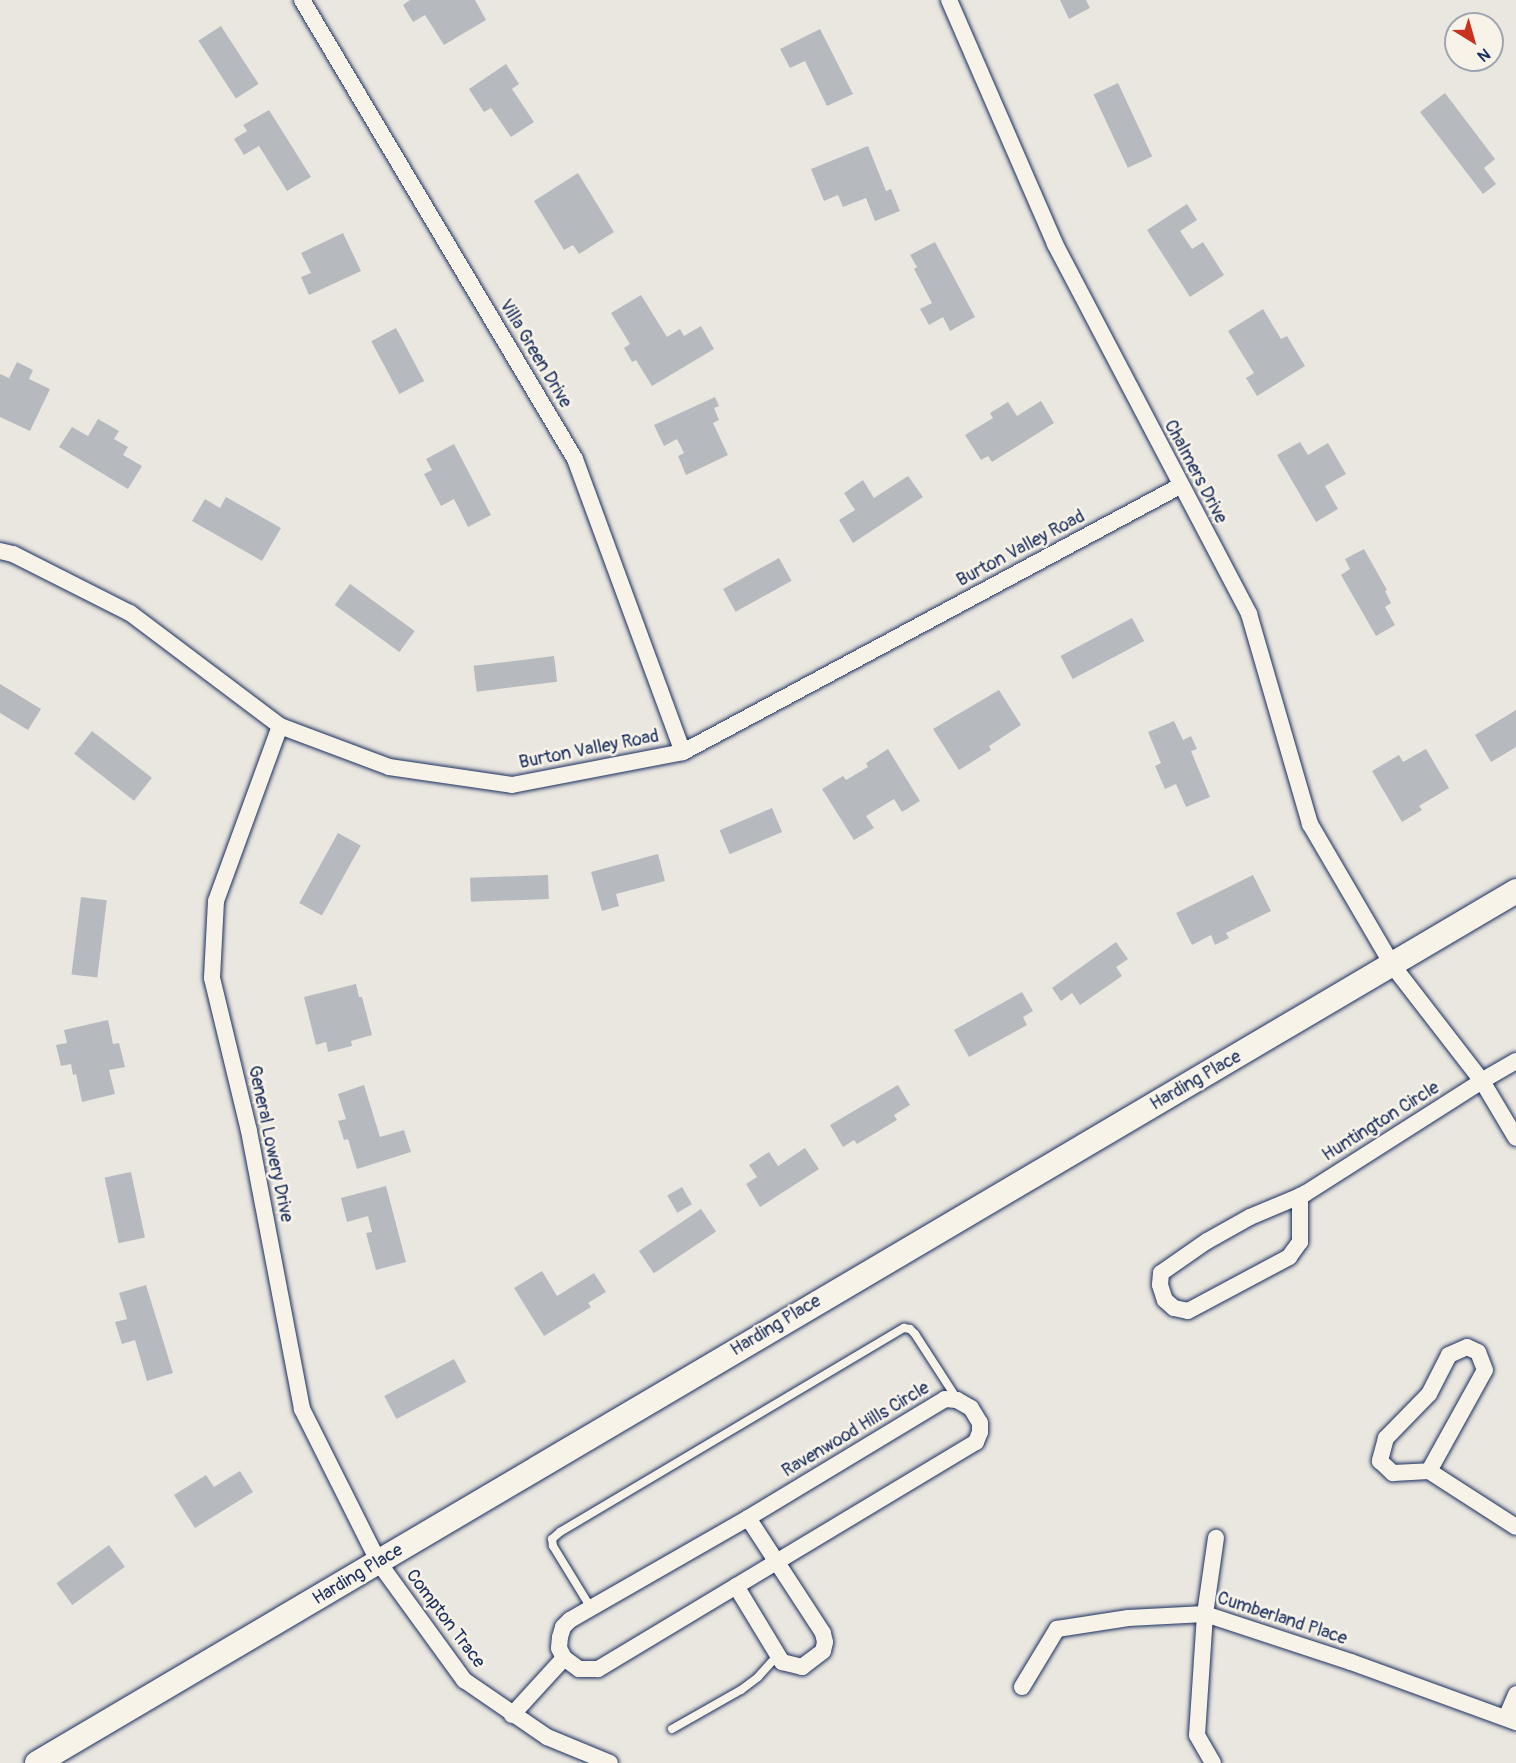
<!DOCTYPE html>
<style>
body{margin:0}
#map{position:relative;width:1516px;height:1763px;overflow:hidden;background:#eae7e0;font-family:Pangolin,sans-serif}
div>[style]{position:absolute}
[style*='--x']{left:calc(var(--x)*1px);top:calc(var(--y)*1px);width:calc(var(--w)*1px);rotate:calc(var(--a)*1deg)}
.building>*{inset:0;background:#b6babf;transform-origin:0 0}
.roads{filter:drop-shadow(0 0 2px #1b2f5e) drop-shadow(0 0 2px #1b2f5e)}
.service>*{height:8px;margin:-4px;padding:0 4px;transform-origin:4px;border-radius:4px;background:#f7f3e8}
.minor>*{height:16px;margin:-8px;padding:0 8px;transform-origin:8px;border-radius:8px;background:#f7f3e8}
.secondary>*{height:24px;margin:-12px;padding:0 12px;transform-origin:12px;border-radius:12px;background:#f7f3e8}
span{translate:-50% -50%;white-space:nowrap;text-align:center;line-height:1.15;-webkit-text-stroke:5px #f7f3e8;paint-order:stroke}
.street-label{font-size:18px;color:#1b2f5e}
.north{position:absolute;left:1444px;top:12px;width:60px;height:60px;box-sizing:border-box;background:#f7f3e8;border:2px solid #9fa5b1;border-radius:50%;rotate:143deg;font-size:16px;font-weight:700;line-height:24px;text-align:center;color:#1b2f5e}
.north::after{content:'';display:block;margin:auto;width:21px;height:27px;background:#c8321e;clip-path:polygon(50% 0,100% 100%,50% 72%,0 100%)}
</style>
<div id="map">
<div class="building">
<i style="clip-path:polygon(410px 0,475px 0,486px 20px,444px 45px,425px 15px,413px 22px,403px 5px)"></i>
<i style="clip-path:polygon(1060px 0,1086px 0,1090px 8px,1069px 19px)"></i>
<i style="left:221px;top:26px;width:69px;height:27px;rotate:57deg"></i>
<i style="clip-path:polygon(820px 29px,853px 94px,827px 106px,805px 61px,790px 68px,780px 49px)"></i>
<i style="clip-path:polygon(506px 64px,519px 84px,512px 89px,534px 122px,511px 137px,491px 108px,484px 112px,469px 89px)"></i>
<i style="left:1118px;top:83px;width:81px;height:27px;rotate:65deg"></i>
<i style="clip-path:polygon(1445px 93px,1495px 159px,1484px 168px,1496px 184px,1483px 194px,1420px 112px)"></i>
<i style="clip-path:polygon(269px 110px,311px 177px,287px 191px,259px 146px,244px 155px,234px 139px,247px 131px,243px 125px)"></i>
<i style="clip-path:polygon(868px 146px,886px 191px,891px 189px,900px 211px,875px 221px,866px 198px,843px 207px,838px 195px,824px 201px,811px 169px)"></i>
<i style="clip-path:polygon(578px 173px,614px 232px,579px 254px,573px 245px,564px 250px,534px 201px)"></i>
<i style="clip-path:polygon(1187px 204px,1197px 220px,1180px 231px,1192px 249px,1203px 242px,1224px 275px,1190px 297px,1147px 230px)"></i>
<i style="clip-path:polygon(343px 233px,361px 271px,309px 295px,301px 277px,311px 273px,301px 253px)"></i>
<i style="clip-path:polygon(935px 242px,975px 317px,950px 331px,943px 317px,929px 325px,920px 309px,932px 303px,914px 269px,917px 267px,910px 255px)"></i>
<i style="clip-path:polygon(641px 295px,667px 337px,680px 329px,684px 336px,701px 326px,714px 349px,652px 386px,636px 360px,632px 362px,624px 348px,630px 344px,611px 313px)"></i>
<i style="clip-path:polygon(1263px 309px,1281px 339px,1287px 336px,1305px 366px,1257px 396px,1246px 378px,1254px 373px,1228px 331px)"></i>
<i style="left:396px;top:328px;width:60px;height:28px;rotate:62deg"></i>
<i style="clip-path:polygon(17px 362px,33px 370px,29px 379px,50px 389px,30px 431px,0 417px,0 374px,9px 378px)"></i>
<i style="clip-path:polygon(715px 397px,719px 406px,714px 408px,719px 420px,713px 423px,728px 455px,686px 475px,678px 456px,684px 453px,677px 439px,664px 446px,654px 425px)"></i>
<i style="clip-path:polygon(1041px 401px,1054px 423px,992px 462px,988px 456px,981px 460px,965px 435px,993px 418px,990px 413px,1008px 402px,1017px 416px)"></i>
<i style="clip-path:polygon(98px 419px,119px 431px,114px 439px,128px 447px,123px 455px,142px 466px,128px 489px,59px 447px,72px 427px,88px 436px)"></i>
<i style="clip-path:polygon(1300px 442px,1308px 455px,1328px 443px,1346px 474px,1325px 486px,1338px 509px,1316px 522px,1277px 455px)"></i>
<i style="clip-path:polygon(454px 444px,491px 515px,468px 527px,454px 499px,441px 506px,424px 474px,432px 470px,426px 459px)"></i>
<i style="clip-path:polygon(908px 476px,923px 497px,853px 543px,839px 520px,855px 510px,844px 493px,863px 480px,874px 498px)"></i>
<i style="clip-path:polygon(226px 497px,281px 528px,262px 561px,192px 521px,205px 499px,220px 508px)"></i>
<i style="clip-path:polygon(1364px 549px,1387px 590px,1385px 591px,1391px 603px,1385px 607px,1395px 625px,1376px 636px,1341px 575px,1350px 569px,1345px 559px)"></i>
<i style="left:779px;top:558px;width:26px;height:64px;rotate:61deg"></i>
<i style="left:350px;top:584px;width:80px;height:26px;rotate:36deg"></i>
<i style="left:1132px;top:618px;width:26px;height:81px;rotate:62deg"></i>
<i style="left:554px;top:656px;width:26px;height:81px;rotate:83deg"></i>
<i style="clip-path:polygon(0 684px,41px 709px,28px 730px,0 713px)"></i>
<i style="clip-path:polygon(999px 690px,1021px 725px,989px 746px,991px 750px,959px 770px,933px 729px)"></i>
<i style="clip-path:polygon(1516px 710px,1516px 747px,1491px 762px,1475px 735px)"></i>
<i style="clip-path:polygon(1174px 721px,1183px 740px,1191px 736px,1197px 749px,1191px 751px,1210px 797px,1186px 807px,1176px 784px,1165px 789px,1155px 766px,1161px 763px,1148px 732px)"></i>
<i style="left:92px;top:731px;width:76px;height:29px;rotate:38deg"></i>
<i style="clip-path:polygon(888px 749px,920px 801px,902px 812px,894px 799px,866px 816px,874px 828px,854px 840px,822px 789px,843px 776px,846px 780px,868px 767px,866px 763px)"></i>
<i style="clip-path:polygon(1426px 749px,1449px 788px,1419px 806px,1422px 810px,1402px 822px,1372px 771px,1399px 755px,1403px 762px)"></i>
<i style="left:772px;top:808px;width:26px;height:57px;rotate:67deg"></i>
<i style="left:338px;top:833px;width:26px;height:80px;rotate:29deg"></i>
<i style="clip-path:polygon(658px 854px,665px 881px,616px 894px,619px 906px,602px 911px,591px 872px)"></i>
<i style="left:548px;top:875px;width:24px;height:78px;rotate:88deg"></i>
<i style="clip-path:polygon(1253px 875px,1271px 911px,1226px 933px,1229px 938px,1215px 945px,1211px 935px,1192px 945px,1176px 913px)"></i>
<i style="left:81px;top:897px;width:26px;height:78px;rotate:7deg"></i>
<i style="clip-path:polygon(1116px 942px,1128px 959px,1116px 967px,1122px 976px,1080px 1005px,1072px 993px,1061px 1001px,1052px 988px)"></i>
<i style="clip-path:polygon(356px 984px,359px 997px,362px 997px,372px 1035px,351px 1041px,352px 1046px,328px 1052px,326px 1042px,316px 1045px,304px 997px)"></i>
<i style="clip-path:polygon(1022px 992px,1033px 1011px,1023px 1017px,1027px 1025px,969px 1057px,954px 1030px)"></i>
<i style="clip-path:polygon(108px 1020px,113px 1044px,119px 1043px,125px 1067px,109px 1070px,115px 1094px,82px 1102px,76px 1074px,73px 1075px,71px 1064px,61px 1066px,56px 1045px,67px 1043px,64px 1030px)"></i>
<i style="clip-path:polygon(364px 1085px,380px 1137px,404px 1130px,411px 1152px,357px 1169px,348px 1139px,344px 1140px,338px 1121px,346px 1119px,338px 1094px)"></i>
<i style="clip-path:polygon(898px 1085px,910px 1105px,894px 1115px,897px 1120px,857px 1144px,854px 1140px,843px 1147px,830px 1125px)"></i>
<i style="clip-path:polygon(805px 1148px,819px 1169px,760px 1207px,746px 1184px,757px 1177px,749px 1165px,769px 1152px,778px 1166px)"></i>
<i style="left:131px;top:1172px;width:67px;height:27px;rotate:78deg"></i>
<i style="clip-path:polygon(386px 1186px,406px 1262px,376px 1270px,366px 1233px,372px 1232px,368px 1216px,347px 1222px,341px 1198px)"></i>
<i style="left:682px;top:1187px;width:20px;height:17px;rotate:60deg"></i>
<i style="left:701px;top:1209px;width:27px;height:75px;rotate:56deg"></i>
<i style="clip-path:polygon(542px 1271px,557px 1296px,594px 1273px,606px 1292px,588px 1303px,591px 1307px,544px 1336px,514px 1288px)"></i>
<i style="clip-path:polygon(146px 1285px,173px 1373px,147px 1381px,135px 1340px,122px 1344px,115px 1322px,127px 1319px,119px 1293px)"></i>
<i style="left:454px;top:1359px;width:26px;height:79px;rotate:62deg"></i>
<i style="clip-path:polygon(240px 1471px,253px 1492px,195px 1528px,174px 1495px,206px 1475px,214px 1487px)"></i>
<i style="left:109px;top:1545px;width:27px;height:65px;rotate:54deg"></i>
</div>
<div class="roads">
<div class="service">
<i style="--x:591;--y:1608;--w:73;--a:-121.5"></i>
<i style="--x:553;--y:1546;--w:7;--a:-98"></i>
<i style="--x:552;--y:1539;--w:11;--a:-41"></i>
<i style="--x:560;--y:1532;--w:400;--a:-30.7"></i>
<i style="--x:904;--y:1328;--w:6;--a:9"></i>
<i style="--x:910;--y:1329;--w:7;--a:45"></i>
<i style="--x:915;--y:1334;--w:77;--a:57.1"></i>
<i style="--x:672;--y:1729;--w:79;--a:-29.5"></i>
<i style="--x:741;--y:1690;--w:21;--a:-37"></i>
<i style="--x:758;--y:1677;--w:30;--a:-48"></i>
</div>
<div class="minor">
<i style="--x:302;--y:0;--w:534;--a:59.26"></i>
<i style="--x:575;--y:459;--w:312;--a:69.8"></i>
<i style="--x:949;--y:0;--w:266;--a:66.5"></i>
<i style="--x:1055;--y:244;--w:418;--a:62.3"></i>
<i style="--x:1249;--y:614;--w:219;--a:73.8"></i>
<i style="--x:1310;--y:824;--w:164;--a:59.7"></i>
<i style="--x:1393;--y:966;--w:145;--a:52.3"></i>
<i style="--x:1482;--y:1081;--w:209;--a:147.5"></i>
<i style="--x:1306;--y:1193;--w:7;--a:153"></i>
<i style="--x:1300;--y:1196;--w:54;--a:157.2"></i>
<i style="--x:1250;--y:1217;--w:49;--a:150.8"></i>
<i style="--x:1207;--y:1241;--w:56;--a:145.2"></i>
<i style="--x:1161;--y:1273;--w:12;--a:95"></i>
<i style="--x:1160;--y:1285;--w:16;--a:72"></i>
<i style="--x:1165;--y:1300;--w:12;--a:42"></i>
<i style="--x:1174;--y:1308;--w:14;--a:12"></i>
<i style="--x:1188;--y:1311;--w:115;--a:-28.1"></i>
<i style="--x:1289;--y:1257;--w:19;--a:-54"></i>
<i style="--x:1300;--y:1242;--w:46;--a:-90"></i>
<i style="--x:0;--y:551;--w:13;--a:13"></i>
<i style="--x:13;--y:554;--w:131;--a:26.8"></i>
<i style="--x:130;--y:613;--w:188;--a:37"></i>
<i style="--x:280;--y:726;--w:116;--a:20.6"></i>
<i style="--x:389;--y:767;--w:124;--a:8.3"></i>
<i style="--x:512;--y:785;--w:174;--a:-10.9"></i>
<i style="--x:683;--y:752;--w:564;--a:-28.16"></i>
<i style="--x:280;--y:726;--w:186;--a:110.1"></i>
<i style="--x:216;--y:901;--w:77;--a:93"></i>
<i style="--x:212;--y:978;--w:157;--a:76.4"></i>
<i style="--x:249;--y:1131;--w:283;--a:79.2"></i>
<i style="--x:302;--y:1409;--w:172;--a:63.4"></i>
<i style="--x:379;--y:1563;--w:145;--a:54"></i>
<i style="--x:464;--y:1680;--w:101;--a:34.5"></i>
<i style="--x:547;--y:1737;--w:68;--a:22.4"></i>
<i style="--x:1516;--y:1061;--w:39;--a:150"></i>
<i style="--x:1482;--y:1081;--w:66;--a:59.2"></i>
<i style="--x:945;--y:1399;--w:12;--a:5"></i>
<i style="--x:957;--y:1400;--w:16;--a:30"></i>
<i style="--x:971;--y:1408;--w:17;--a:59"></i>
<i style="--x:980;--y:1423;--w:9;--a:90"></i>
<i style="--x:980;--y:1432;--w:11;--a:112"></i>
<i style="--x:976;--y:1442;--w:441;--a:149"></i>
<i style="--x:598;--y:1669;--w:19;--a:180"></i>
<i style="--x:579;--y:1669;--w:19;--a:-144"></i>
<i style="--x:564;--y:1658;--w:11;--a:-117"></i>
<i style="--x:559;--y:1648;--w:11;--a:-85"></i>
<i style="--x:560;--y:1637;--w:10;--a:-73"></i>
<i style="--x:563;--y:1627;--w:10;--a:-45"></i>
<i style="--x:570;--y:1620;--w:205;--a:-29.8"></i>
<i style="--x:748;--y:1518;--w:230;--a:-31.1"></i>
<i style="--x:1429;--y:1471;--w:115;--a:-61"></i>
<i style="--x:1485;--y:1370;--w:19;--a:-111"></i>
<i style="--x:1478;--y:1352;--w:12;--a:-156"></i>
<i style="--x:1467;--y:1347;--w:20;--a:156"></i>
<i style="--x:1449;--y:1355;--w:44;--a:117.1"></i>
<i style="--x:1429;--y:1394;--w:62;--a:134.3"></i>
<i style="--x:1386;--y:1438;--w:24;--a:105"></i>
<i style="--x:1380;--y:1461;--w:18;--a:43"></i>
<i style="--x:1393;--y:1473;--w:36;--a:-3"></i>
<i style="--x:1429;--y:1471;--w:103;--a:32.8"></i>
<i style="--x:736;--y:1586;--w:89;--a:58.8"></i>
<i style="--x:782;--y:1662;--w:21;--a:14"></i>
<i style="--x:802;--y:1667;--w:26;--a:-37"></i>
<i style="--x:823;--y:1651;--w:9;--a:-77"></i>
<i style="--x:825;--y:1642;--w:9;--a:-103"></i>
<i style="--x:823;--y:1633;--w:137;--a:-123.1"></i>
<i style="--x:1022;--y:1687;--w:68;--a:-58.9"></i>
<i style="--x:1057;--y:1629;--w:72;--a:-8.8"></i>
<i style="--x:1128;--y:1618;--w:77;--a:-3"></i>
<i style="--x:1205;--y:1614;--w:154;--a:18.2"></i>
<i style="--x:1351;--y:1662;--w:176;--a:20"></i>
<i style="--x:512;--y:1715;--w:77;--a:-47.6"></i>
<i style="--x:1506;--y:1718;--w:26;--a:-67"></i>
<i style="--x:1213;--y:1763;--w:32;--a:-120"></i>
<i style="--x:1197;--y:1735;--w:121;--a:-86.2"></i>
<i style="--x:1205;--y:1614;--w:77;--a:-81.8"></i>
</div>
<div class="secondary">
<i style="--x:37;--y:1763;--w:1717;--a:-30.52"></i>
</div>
</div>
<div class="street-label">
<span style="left:535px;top:354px;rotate:59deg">Villa Green Drive</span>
<span style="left:1195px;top:472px;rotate:62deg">Chalmers Drive</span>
<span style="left:1021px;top:549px;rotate:-28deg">Burton Valley Road</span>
<span style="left:589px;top:750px;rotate:-11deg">Burton Valley Road</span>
<span style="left:1196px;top:1081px;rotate:-30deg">Harding Place</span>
<span style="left:1381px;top:1122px;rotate:-32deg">Huntington Circle</span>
<span style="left:270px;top:1144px;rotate:78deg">General Lowery Drive</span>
<span style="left:776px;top:1326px;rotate:-31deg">Harding Place</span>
<span style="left:856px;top:1430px;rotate:-31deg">Ravenwood Hills Circle</span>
<span style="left:358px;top:1575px;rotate:-31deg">Harding Place</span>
<span style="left:445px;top:1619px;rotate:53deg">Compton Trace</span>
<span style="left:1282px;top:1619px;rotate:18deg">Cumberland Place</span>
</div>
<div class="north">N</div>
</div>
